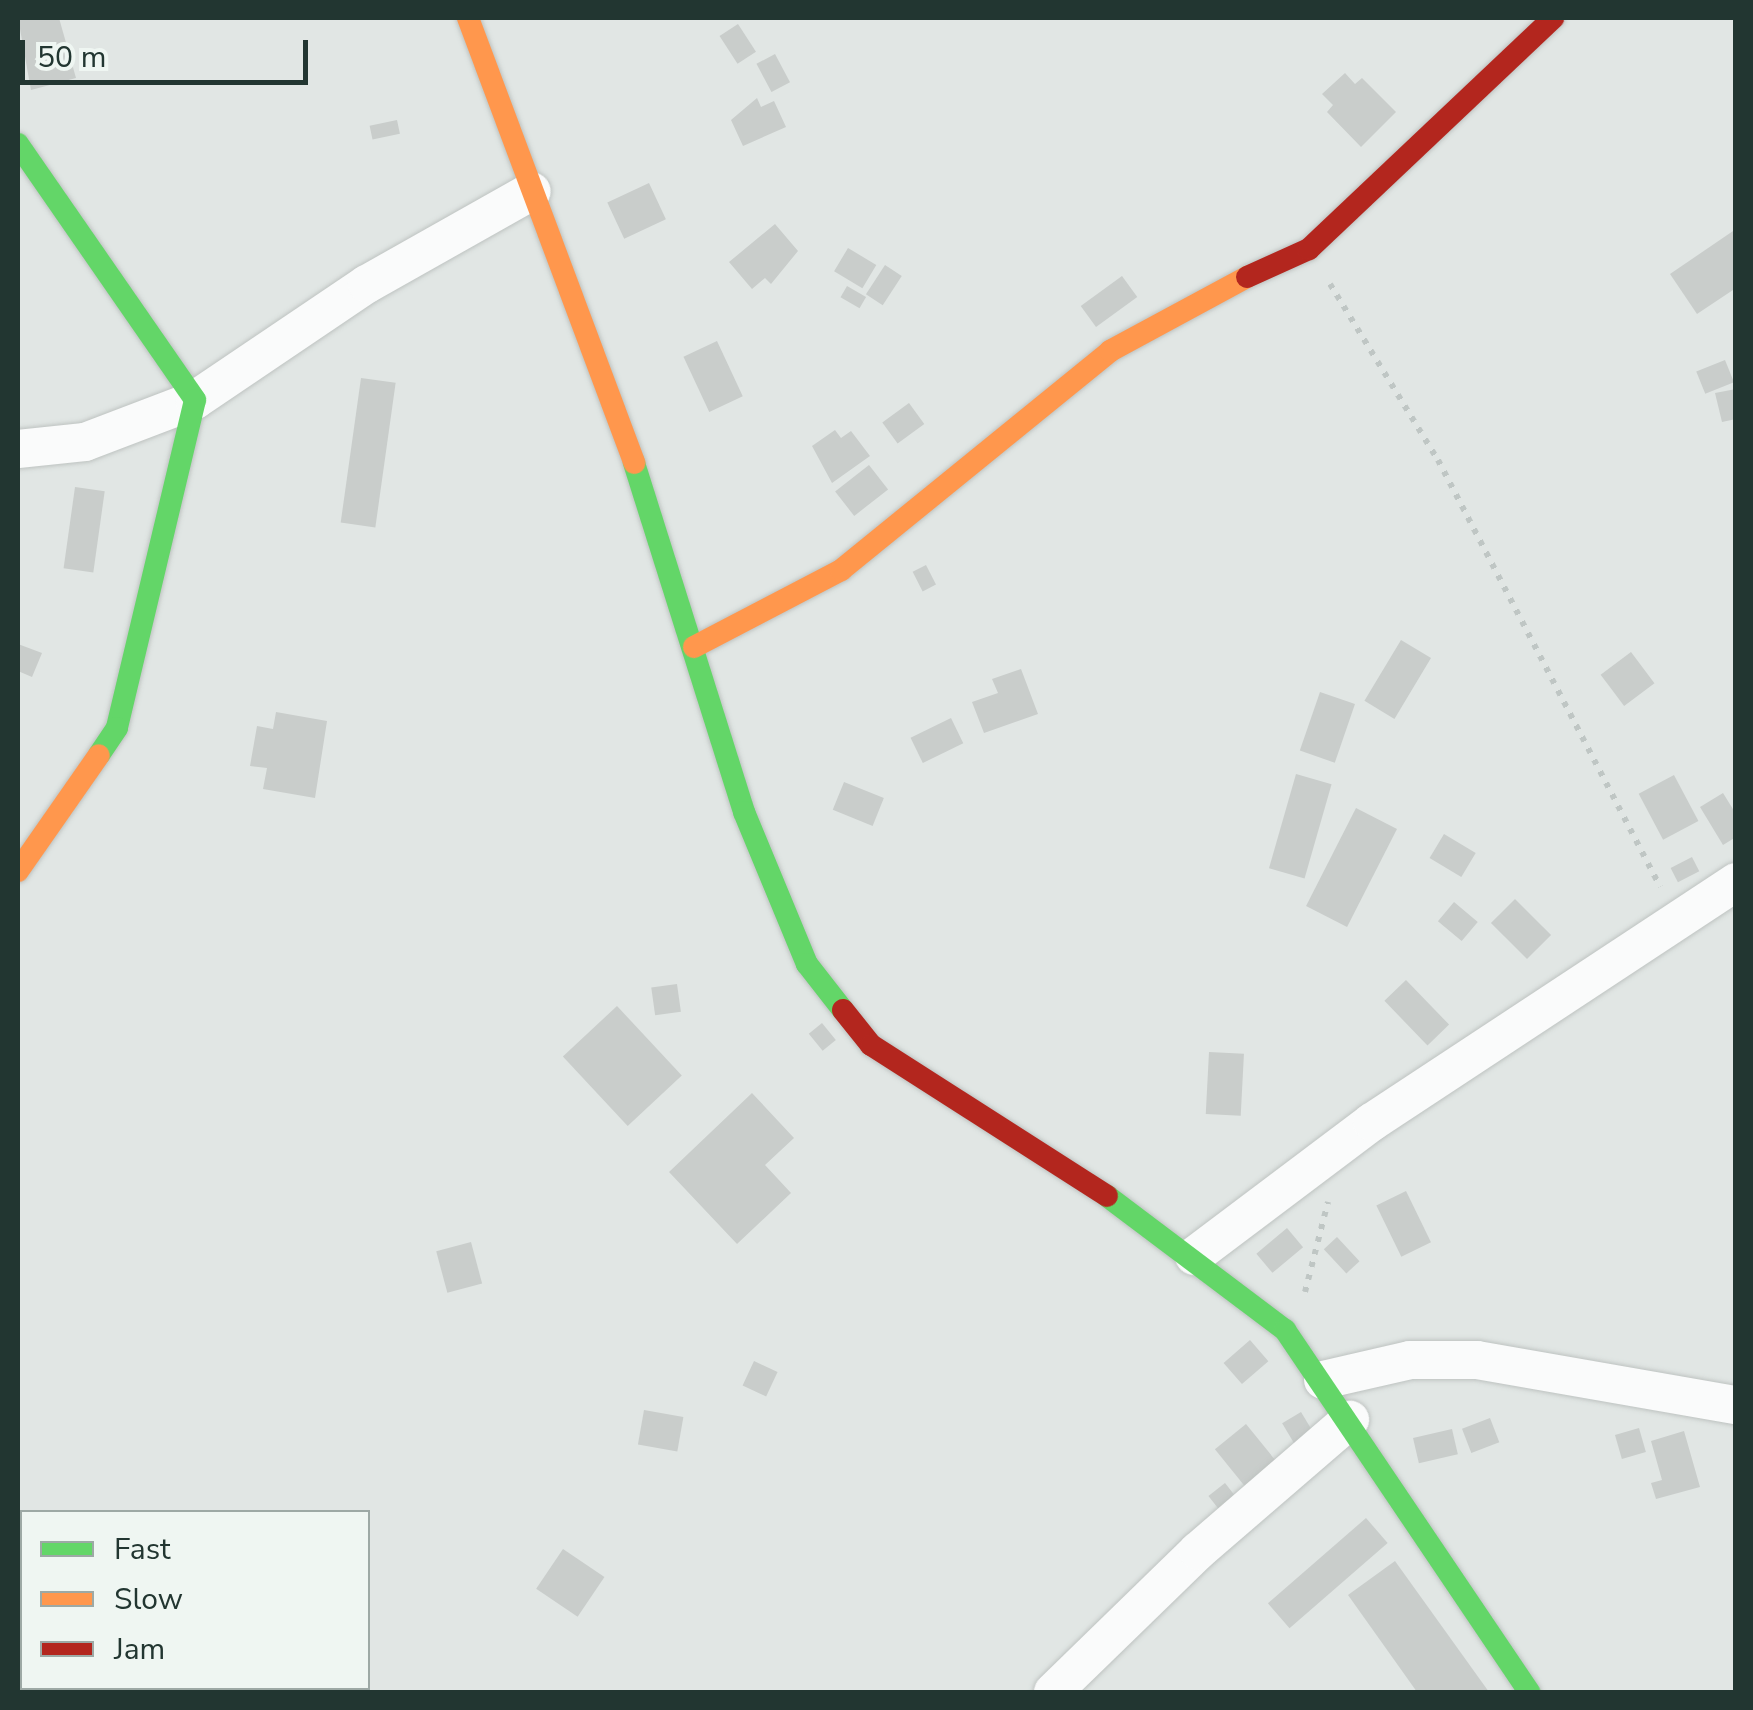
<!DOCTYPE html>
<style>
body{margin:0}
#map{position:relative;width:1753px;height:1710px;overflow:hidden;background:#e1e6e4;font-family:"Nunito Sans",sans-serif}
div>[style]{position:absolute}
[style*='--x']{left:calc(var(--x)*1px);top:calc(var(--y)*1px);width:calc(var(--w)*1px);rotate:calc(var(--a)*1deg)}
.building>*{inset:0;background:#c9cdcb;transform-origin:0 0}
.path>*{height:6px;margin-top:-3px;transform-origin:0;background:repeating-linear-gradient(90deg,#bfc6c4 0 5px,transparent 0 13px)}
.roads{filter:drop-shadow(0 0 2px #bec3c1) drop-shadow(0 0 2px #bec3c1)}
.street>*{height:38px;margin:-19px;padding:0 19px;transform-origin:19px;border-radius:19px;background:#fafbfb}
.fast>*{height:22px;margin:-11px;padding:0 11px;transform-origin:11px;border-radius:11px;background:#63d668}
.slow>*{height:22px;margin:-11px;padding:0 11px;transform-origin:11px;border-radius:11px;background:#ff974d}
.jam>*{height:22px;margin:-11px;padding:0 11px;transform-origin:11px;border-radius:11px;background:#b3261e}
span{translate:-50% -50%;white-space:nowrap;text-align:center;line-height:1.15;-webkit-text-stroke:9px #eff6f2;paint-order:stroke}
.frame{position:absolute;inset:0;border:20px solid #223631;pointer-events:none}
.legend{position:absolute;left:20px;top:1510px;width:350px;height:180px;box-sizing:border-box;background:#eff6f2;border:2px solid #9da9a5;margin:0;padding:12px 18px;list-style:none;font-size:30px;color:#223631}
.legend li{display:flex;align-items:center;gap:20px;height:50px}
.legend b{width:50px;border:2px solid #9da9a5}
.scale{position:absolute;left:20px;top:40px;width:288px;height:45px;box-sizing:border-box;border:5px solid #223631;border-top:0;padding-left:12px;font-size:30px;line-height:35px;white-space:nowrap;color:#223631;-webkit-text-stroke:8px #eff6f2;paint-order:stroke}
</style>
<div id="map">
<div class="building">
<i style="clip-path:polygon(18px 18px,59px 18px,76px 78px,31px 90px)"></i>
<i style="left:738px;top:24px;width:33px;height:22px;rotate:57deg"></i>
<i style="left:775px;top:54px;width:32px;height:21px;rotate:62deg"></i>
<i style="clip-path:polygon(1345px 73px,1355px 84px,1362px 78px,1396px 112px,1361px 147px,1327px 112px,1333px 105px,1322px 94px)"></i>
<i style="clip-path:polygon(757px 98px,761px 107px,774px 101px,786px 127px,743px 146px,731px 120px)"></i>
<i style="left:397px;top:120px;width:14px;height:28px;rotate:78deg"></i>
<i style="left:649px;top:183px;width:40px;height:46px;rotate:65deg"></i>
<i style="clip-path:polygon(775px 224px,798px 251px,771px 284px,765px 278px,752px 289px,729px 262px)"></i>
<i style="clip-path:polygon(1736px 229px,1736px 288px,1697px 314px,1670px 274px)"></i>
<i style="left:848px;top:248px;width:33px;height:27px;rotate:31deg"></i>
<i style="left:885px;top:265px;width:20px;height:35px;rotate:33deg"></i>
<i style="left:1122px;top:276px;width:26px;height:51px;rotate:54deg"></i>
<i style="left:847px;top:286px;width:22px;height:13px;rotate:30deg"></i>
<i style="left:717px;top:341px;width:61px;height:37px;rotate:65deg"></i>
<i style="left:1725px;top:360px;width:24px;height:31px;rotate:68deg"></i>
<i style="left:361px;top:378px;width:35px;height:146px;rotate:8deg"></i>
<i style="clip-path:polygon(1736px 389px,1736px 419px,1722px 422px,1715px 393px)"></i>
<i style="left:909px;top:403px;width:26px;height:33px;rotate:54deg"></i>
<i style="clip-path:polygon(835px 430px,841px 438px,851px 431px,870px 456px,832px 483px,812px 446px)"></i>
<i style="left:869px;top:465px;width:31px;height:43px;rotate:52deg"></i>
<i style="left:75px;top:487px;width:30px;height:82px;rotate:8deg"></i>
<i style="left:926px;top:565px;width:22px;height:15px;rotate:63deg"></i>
<i style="left:1401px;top:640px;width:35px;height:71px;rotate:31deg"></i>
<i style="clip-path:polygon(18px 644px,42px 653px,32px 677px,18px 671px)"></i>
<i style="left:1631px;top:652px;width:39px;height:38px;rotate:53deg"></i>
<i style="clip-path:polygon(1021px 669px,1038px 714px,984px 733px,972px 702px,998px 693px,992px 679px)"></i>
<i style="left:1320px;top:692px;width:37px;height:62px;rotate:19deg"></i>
<i style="clip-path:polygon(276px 712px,327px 721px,315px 798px,263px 789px,267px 768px,250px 766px,257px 726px,273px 729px)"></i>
<i style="left:951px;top:718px;width:28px;height:45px;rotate:64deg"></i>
<i style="left:1296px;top:774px;width:37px;height:98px;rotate:16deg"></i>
<i style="left:1674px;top:775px;width:52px;height:40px;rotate:62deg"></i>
<i style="left:844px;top:782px;width:43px;height:30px;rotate:22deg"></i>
<i style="clip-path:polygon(1723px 793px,1736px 814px,1736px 837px,1723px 845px,1700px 807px)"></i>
<i style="left:1356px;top:808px;width:46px;height:110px;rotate:27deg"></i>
<i style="left:1444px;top:834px;width:37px;height:28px;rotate:31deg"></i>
<i style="left:1692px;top:857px;width:16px;height:24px;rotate:63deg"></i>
<i style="left:1515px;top:899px;width:51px;height:34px;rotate:45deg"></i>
<i style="left:1454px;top:902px;width:31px;height:25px;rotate:40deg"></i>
<i style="left:1406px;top:980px;width:62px;height:30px;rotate:46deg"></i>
<i style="left:677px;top:984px;width:28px;height:26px;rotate:82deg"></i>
<i style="left:617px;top:1006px;width:95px;height:74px;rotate:47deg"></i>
<i style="left:822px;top:1023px;width:22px;height:17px;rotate:51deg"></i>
<i style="left:1209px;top:1052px;width:35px;height:62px;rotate:3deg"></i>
<i style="clip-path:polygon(752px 1093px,794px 1138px,765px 1165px,791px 1193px,737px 1244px,669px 1172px)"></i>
<i style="left:1406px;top:1191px;width:57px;height:33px;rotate:64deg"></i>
<i style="left:1287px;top:1228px;width:25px;height:40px;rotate:50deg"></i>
<i style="left:1337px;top:1237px;width:33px;height:18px;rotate:47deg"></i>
<i style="left:471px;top:1242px;width:43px;height:36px;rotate:75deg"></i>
<i style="left:1250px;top:1340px;width:28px;height:35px;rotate:49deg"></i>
<i style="left:754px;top:1361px;width:26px;height:27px;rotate:25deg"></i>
<i style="left:644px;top:1410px;width:40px;height:35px;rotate:10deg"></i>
<i style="left:1301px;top:1412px;width:29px;height:22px;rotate:59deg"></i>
<i style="left:1490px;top:1418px;width:26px;height:30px;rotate:69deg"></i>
<i style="left:1246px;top:1424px;width:54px;height:40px;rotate:51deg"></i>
<i style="left:1639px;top:1428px;width:25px;height:25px;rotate:74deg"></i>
<i style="left:1452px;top:1429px;width:26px;height:40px;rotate:77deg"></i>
<i style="clip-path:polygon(1684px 1431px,1700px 1487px,1656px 1499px,1651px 1483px,1662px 1480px,1651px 1441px)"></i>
<i style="left:1225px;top:1483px;width:29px;height:21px;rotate:52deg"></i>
<i style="left:1366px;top:1518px;width:33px;height:130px;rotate:49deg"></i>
<i style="left:563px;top:1549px;width:50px;height:48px;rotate:34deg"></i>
<i style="clip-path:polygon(1395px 1561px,1489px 1692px,1417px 1692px,1348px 1595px)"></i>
</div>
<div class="path">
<i style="--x:1330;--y:284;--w:206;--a:58.5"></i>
<i style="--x:1438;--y:460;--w:481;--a:62.5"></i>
<i style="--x:1305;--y:1292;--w:93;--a:-75.7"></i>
</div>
<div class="roads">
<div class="street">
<i style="--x:18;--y:449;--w:67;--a:-6"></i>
<i style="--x:85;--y:442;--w:118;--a:-20.9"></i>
<i style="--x:195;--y:400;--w:207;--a:-34"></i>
<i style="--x:367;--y:284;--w:189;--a:-29.4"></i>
<i style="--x:1194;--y:1256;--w:223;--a:-37"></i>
<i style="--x:1372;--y:1122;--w:436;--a:-33.4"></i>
<i style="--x:1323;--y:1380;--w:89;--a:-12.9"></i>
<i style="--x:1410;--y:1360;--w:67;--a:0"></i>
<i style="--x:1477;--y:1360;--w:263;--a:9.9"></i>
<i style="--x:1053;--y:1692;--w:202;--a:-44.2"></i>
<i style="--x:1198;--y:1551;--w:201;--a:-40.8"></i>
</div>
<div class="fast">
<i style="--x:18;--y:144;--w:311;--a:55.3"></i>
<i style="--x:195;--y:400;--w:337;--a:103.4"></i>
<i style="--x:117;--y:728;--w:32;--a:124"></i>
<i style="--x:634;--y:463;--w:366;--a:72.5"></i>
<i style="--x:744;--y:812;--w:165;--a:67.5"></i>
<i style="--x:807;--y:964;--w:58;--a:52"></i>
<i style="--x:1107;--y:1196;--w:223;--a:37"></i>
<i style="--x:1285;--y:1330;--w:437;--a:56"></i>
</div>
<div class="slow">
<i style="--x:468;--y:18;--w:475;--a:69.5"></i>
<i style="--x:694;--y:647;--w:166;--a:-27.6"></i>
<i style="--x:841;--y:570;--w:347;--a:-39.1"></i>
<i style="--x:1110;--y:351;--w:156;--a:-28.4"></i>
<i style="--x:18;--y:871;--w:141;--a:-55.1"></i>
</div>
<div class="jam">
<i style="--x:1247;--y:277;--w:68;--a:-24.3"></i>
<i style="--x:1309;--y:249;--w:336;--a:-43.4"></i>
<i style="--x:843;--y:1010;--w:45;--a:51.3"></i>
<i style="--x:871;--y:1045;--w:280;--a:32.6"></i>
</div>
</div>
<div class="frame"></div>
<ul class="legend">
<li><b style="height:12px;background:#63d668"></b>Fast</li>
<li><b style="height:12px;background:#ff974d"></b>Slow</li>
<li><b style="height:12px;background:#b3261e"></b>Jam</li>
</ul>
<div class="scale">50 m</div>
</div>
